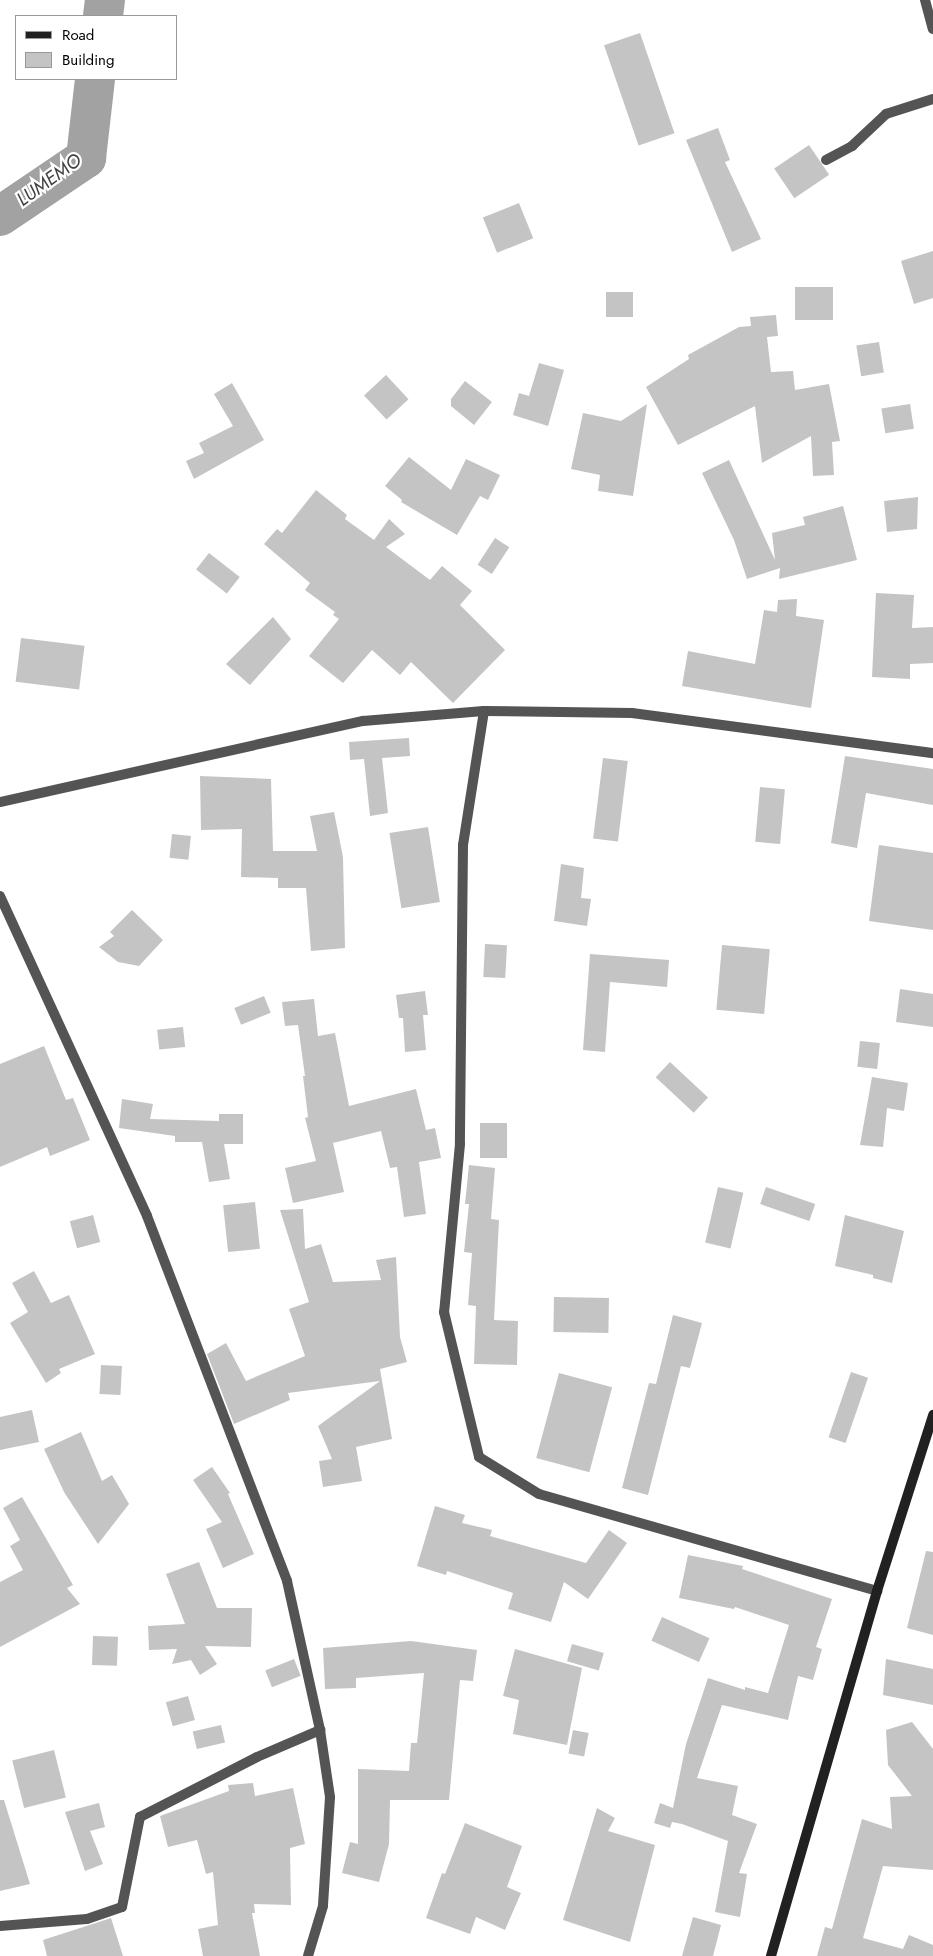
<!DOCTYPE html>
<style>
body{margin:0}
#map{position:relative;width:933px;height:1956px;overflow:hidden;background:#fff;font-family:Jost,sans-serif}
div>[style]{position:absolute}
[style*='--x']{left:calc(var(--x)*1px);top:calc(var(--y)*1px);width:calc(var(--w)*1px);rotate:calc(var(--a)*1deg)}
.river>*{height:40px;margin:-20px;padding:0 20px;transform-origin:20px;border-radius:20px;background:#a2a2a2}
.building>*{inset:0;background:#c4c4c4;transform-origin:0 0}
.minor>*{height:10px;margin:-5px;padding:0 5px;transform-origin:5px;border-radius:5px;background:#545454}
.secondary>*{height:10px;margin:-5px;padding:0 5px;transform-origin:5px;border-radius:5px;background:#212121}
span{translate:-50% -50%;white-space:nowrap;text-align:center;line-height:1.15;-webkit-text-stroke:4.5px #fff;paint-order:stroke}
.water-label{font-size:19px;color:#434343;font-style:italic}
.legend{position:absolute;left:15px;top:15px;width:162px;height:65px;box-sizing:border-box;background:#fff;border:1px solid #999;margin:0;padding:6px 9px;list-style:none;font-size:15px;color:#000}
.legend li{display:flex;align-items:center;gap:10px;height:25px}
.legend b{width:25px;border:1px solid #999}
</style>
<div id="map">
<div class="river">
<i style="--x:103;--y:16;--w:16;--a:-83"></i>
<i style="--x:0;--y:216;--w:104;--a:-34"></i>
<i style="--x:86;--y:158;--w:80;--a:-83.5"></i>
</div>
<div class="building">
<i style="left:640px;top:33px;width:106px;height:38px;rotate:71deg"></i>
<i style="clip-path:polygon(718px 128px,730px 160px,725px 162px,761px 239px,732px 252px,686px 140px)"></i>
<i style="left:809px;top:145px;width:36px;height:42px;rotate:56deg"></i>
<i style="left:519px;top:203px;width:38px;height:39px;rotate:68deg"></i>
<i style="clip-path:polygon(933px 251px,933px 298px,914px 304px,901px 261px)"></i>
<i style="left:795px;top:287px;width:38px;height:33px"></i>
<i style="left:633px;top:292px;width:25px;height:27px;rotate:90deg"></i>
<i style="clip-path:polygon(776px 315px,778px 336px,767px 337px,771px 372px,793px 371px,795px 390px,829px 384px,840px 441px,832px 442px,834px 475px,813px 476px,811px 436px,762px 463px,755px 406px,678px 445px,646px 387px,689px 359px,688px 355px,739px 327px,751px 326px,750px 317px)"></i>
<i style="left:879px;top:342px;width:31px;height:23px;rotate:81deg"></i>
<i style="clip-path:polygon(539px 363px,564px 370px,548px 426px,513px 415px,519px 393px,529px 396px)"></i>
<i style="left:386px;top:375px;width:33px;height:30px;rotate:47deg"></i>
<i style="clip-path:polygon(465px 381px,492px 402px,474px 425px,451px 406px,451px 399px)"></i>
<i style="clip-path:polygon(232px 383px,264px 440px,194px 479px,186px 461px,204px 453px,199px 443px,233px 426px,214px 394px)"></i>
<i style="clip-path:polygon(647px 404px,633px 496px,598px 491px,600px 475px,571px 469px,583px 413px,621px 421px)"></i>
<i style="left:910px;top:404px;width:25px;height:29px;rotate:81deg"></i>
<i style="clip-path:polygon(409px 457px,451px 490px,466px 459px,500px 475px,488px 500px,480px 496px,457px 535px,401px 502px,402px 500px,385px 486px)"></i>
<i style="clip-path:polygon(729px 460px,775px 560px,772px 533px,805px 525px,803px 517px,843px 506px,857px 560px,779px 579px,780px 568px,747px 579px,734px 540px,702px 473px)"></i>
<i style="clip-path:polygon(316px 490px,347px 515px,345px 519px,374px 540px,389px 519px,405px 534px,386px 547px,430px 580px,442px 566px,472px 591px,460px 605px,505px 650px,453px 703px,411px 662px,400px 675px,372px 650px,343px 683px,309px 656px,339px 619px,333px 615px,335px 612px,305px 590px,310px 583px,264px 544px,277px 529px,282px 533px)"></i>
<i style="clip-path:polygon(918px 497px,917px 529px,887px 532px,884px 501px)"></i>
<i style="left:495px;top:538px;width:17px;height:32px;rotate:33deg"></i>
<i style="left:209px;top:553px;width:39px;height:21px;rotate:38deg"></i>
<i style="clip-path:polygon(876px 593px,914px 595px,912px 628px,933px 627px,933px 663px,910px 664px,910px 679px,872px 677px)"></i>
<i style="clip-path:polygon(797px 599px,796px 616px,824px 620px,811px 708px,682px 686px,688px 651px,755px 664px,764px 610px,777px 612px,778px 600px)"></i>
<i style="clip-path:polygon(273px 617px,291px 639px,250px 685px,226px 664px)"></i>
<i style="left:21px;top:638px;width:64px;height:44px;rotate:7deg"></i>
<i style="clip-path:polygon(409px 738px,410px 756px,382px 758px,388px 813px,370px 816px,364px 759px,350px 760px,349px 742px)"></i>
<i style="clip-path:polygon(845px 756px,933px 769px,933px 805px,866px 793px,857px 848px,831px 843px)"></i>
<i style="left:603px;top:758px;width:25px;height:81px;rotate:7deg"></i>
<i style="clip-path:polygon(200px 776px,271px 779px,273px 851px,317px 851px,310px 816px,334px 812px,343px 857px,345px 948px,311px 951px,306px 888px,278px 888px,278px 878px,241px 877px,242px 829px,201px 830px)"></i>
<i style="left:760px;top:787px;width:25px;height:55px;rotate:5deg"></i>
<i style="left:428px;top:827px;width:76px;height:39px;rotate:81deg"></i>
<i style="left:172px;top:834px;width:19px;height:24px;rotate:6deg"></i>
<i style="clip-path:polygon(879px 845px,933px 853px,933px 930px,869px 921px)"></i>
<i style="clip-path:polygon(561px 864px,584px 868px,581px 898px,591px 899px,587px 926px,554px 921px)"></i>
<i style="clip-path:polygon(132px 910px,163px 940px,139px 966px,118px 962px,99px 947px,114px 936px,110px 932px)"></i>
<i style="left:485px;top:944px;width:22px;height:33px;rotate:3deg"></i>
<i style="left:722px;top:945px;width:48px;height:65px;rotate:5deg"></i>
<i style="clip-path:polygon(590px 954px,669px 960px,667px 987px,610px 982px,605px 1052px,583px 1050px)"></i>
<i style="clip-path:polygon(900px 989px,933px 994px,933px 1027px,896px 1022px)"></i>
<i style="clip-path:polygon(425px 991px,428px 1015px,423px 1015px,426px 1050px,405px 1052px,403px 1018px,399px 1018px,396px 995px)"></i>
<i style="left:264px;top:996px;width:18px;height:32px;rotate:68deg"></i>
<i style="clip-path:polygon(314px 999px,318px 1036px,335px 1033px,349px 1106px,416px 1089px,426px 1130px,435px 1128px,441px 1158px,419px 1162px,426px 1214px,404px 1217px,397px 1167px,390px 1168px,381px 1131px,333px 1143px,344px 1192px,293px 1203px,285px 1168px,316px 1161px,305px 1118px,308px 1117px,303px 1076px,305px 1076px,298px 1025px,285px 1026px,282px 1002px)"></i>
<i style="left:183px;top:1027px;width:20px;height:26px;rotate:84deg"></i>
<i style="left:860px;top:1041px;width:20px;height:26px;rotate:6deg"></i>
<i style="clip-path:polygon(44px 1046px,66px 1100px,73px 1098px,90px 1140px,50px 1156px,47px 1147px,0 1167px,0 1064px)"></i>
<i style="left:670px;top:1062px;width:52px;height:21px;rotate:43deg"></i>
<i style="clip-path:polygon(872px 1077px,908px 1083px,904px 1111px,887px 1108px,883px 1147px,860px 1145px)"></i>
<i style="clip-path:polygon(122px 1099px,153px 1104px,150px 1119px,219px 1121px,219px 1114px,243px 1114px,243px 1144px,224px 1144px,230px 1179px,209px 1182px,202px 1142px,175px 1142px,175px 1136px,119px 1128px)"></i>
<i style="left:480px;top:1123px;width:27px;height:35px"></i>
<i style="clip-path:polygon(469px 1165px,495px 1168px,491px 1219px,499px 1220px,494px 1320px,518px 1321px,517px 1365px,474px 1364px,476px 1306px,468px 1305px,472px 1253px,464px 1252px,469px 1204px,465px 1204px)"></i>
<i style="left:718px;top:1187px;width:26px;height:57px;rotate:13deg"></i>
<i style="left:766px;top:1187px;width:52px;height:18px;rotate:19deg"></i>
<i style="left:255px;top:1202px;width:47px;height:32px;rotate:84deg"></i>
<i style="clip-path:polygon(303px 1209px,305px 1249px,321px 1244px,333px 1282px,381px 1280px,376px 1260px,396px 1257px,400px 1337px,407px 1362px,380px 1369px,392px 1439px,356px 1447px,362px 1481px,323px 1487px,319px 1461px,332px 1459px,318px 1426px,380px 1381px,288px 1393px,290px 1400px,234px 1424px,207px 1354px,226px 1343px,246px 1381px,305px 1356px,289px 1309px,309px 1302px,280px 1210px)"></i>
<i style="left:93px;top:1215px;width:28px;height:24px;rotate:75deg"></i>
<i style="clip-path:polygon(845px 1215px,904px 1231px,892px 1283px,873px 1278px,873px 1275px,835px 1266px)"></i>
<i style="clip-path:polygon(34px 1271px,51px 1303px,69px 1295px,95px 1354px,59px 1369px,61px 1373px,46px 1383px,10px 1323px,28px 1312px,12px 1283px)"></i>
<i style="left:554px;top:1297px;width:55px;height:35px;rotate:1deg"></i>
<i style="clip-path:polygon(673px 1315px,702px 1323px,690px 1368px,681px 1366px,648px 1495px,622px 1488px,649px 1383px,656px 1384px)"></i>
<i style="left:101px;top:1365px;width:21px;height:29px;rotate:3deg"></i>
<i style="left:851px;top:1372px;width:18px;height:69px;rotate:19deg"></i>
<i style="left:559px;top:1373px;width:55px;height:88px;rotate:15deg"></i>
<i style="clip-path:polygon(32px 1410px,39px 1442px,0 1450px,0 1417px)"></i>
<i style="clip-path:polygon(81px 1432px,102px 1481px,112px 1475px,129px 1504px,98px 1544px,64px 1492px,44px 1449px)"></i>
<i style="clip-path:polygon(212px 1467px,230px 1493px,228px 1494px,254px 1554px,223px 1568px,206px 1529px,222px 1522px,193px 1480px)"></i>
<i style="clip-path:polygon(22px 1497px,73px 1585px,67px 1588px,80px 1604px,0 1647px,0 1582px,23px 1570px,10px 1546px,20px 1540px,3px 1508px)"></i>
<i style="clip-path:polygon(435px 1506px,465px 1515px,462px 1523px,492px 1530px,490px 1536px,586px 1563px,609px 1530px,627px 1543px,588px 1599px,564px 1582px,551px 1622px,508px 1609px,513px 1593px,447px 1571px,446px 1575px,417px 1566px)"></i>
<i style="clip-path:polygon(926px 1551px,933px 1552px,933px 1635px,907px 1628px)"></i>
<i style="clip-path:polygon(688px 1555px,743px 1566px,742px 1569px,832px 1599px,816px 1647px,822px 1649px,813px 1680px,798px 1676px,788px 1720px,722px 1705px,697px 1778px,738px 1786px,732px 1815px,757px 1824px,739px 1873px,747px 1874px,740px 1917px,715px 1912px,728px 1841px,682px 1824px,672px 1822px,670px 1828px,654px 1823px,660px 1803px,673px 1808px,686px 1744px,708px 1678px,745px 1690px,745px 1687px,768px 1693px,789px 1625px,735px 1607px,734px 1609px,679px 1598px)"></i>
<i style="clip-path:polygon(199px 1562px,217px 1608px,252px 1608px,251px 1647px,205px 1646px,217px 1664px,200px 1675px,191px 1660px,172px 1664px,177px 1649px,149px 1650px,148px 1626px,185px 1624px,166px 1574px)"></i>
<i style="left:662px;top:1617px;width:52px;height:26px;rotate:24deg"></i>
<i style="left:93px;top:1636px;width:25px;height:29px;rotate:2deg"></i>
<i style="clip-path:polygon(411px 1641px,477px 1650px,473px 1681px,460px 1680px,449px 1800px,390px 1800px,389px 1844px,379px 1882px,342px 1873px,350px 1842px,358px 1844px,358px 1769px,409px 1771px,411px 1743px,417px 1743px,424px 1673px,356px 1678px,356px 1688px,325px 1689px,323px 1648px)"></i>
<i style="left:572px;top:1644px;width:33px;height:18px;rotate:16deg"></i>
<i style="clip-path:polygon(515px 1649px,582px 1668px,567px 1745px,513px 1734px,519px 1700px,503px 1696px)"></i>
<i style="left:294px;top:1659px;width:18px;height:31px;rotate:68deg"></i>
<i style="clip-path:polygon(886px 1659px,933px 1669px,933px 1705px,883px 1695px)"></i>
<i style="left:188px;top:1696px;width:25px;height:23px;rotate:74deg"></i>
<i style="clip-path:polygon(912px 1722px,933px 1749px,933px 1870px,883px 1866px,863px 1938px,903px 1949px,909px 1935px,933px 1945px,933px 1956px,817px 1956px,825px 1927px,832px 1929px,862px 1819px,892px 1829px,890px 1797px,912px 1796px,888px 1765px,886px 1730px)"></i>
<i style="left:221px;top:1725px;width:18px;height:29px;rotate:77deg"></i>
<i style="left:573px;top:1730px;width:16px;height:24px;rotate:11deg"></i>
<i style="left:54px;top:1750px;width:49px;height:43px;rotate:76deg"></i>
<i style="clip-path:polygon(253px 1783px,255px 1796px,293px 1788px,305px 1844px,290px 1848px,291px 1905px,254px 1904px,255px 1913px,252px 1913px,260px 1956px,203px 1956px,198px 1929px,218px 1925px,213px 1872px,206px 1874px,197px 1840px,168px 1847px,160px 1816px,229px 1791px,228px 1785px)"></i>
<i style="clip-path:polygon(0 1800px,4px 1800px,30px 1884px,0 1891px)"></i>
<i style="clip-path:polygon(99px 1803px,105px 1827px,90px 1831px,103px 1864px,85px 1871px,65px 1812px)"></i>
<i style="clip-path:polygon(597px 1808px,615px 1818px,608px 1831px,655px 1845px,630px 1942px,563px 1920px)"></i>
<i style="clip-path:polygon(465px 1823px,522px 1846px,507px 1887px,521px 1893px,505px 1930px,476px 1917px,470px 1934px,426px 1918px,442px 1873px,445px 1874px)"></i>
<i style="clip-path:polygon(693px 1917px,721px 1925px,713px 1956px,682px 1956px)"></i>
<i style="clip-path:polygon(111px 1918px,123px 1956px,47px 1956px,43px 1940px)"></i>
</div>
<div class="minor">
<i style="--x:925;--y:0;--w:30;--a:75"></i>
<i style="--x:826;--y:160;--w:30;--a:-28"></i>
<i style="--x:852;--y:146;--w:47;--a:-43.3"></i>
<i style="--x:886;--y:114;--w:49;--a:-17.7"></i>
<i style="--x:484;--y:711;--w:136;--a:98.9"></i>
<i style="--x:463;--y:845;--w:299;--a:90.6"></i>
<i style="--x:460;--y:1144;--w:169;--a:95.4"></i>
<i style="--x:444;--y:1312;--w:149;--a:76.4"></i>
<i style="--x:479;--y:1457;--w:70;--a:31.7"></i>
<i style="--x:539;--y:1494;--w:352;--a:16"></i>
<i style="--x:0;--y:802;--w:372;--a:-12.6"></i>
<i style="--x:363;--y:721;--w:121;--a:-4.7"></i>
<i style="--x:484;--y:711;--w:148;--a:0.8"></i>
<i style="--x:632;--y:713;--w:304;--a:7.6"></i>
<i style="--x:0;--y:896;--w:352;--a:65.3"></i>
<i style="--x:147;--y:1216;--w:391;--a:69"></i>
<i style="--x:287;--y:1581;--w:153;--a:77.5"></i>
<i style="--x:320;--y:1730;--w:68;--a:81.5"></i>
<i style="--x:330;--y:1797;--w:109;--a:93.7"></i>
<i style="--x:323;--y:1906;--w:52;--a:106.7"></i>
<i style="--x:0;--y:1926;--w:87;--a:-4.6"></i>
<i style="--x:87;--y:1919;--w:37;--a:-19"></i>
<i style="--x:122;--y:1907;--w:92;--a:-78.7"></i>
<i style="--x:140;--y:1817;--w:131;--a:-27.1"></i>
<i style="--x:257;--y:1757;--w:69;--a:-23.2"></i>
</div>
<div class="secondary">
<i style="--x:771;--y:1956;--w:380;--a:-73.8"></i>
<i style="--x:877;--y:1591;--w:185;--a:-72.3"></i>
</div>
<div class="water-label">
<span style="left:49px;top:180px;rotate:-36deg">LUMEMO</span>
</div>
<ul class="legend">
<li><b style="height:6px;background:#212121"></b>Road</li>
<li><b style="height:14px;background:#c4c4c4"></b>Building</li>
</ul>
</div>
